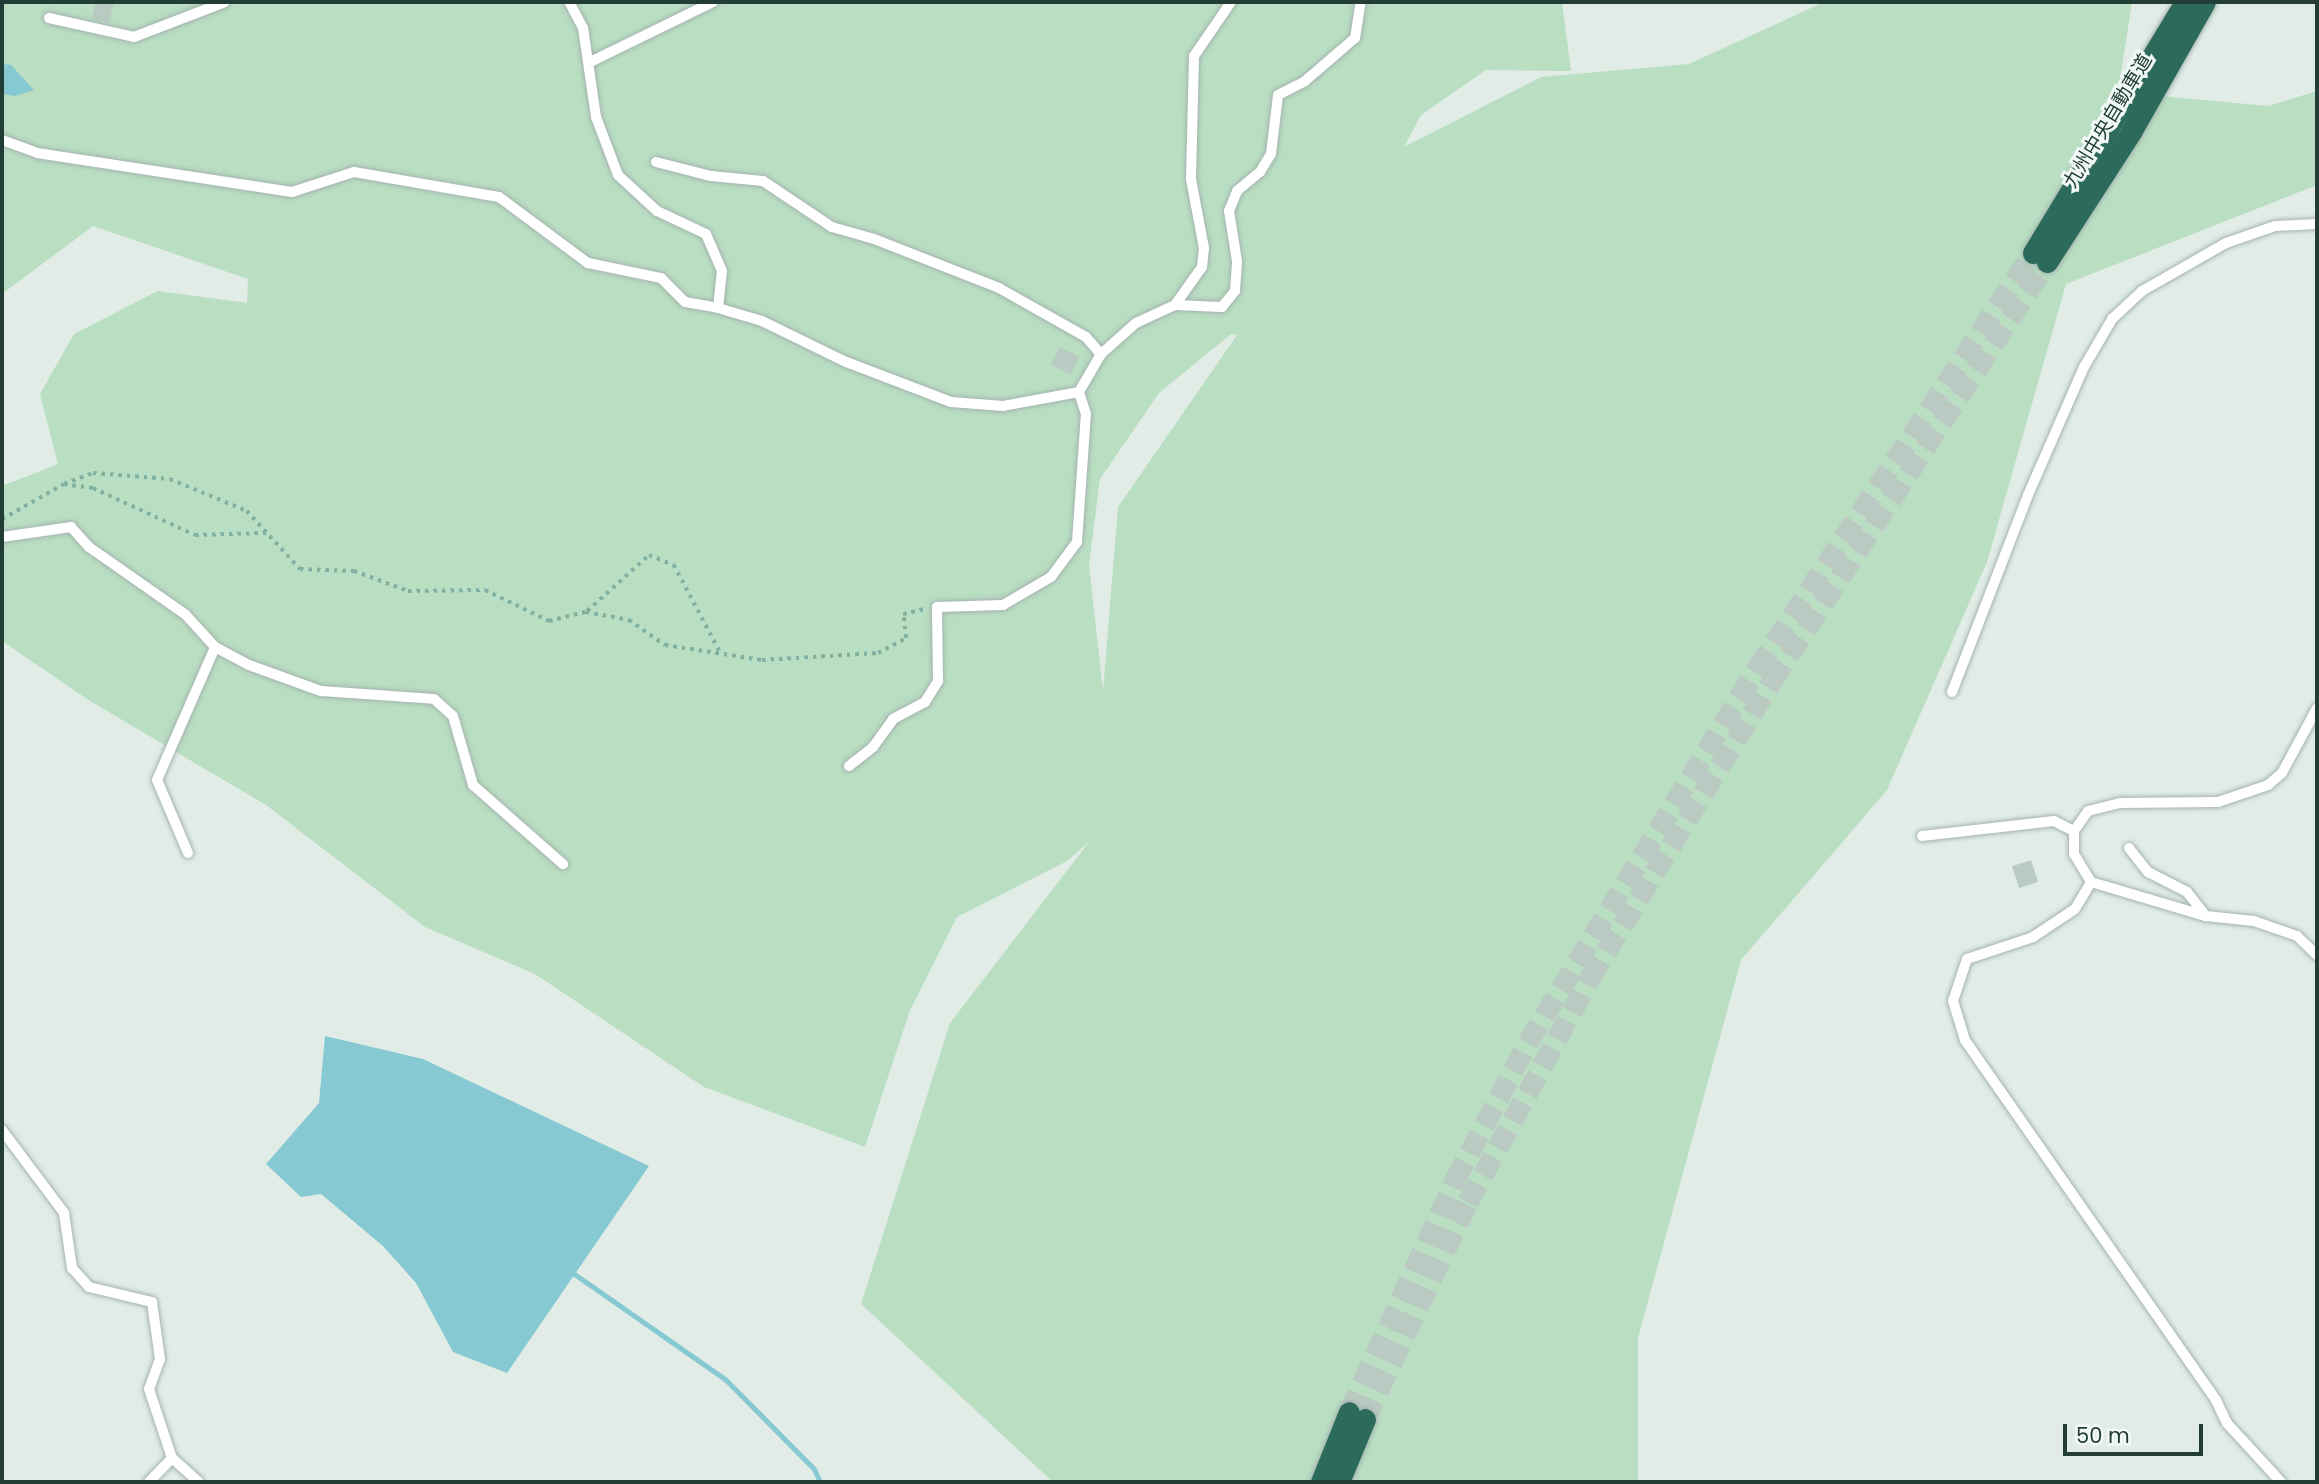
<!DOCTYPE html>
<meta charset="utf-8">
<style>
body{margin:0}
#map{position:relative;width:2319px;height:1484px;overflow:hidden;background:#e1ece7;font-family:Poppins,"Noto Sans JP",sans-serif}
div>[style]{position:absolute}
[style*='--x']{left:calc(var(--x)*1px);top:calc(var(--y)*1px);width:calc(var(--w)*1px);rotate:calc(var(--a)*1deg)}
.green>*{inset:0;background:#b9dec2}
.water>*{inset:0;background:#87c9d3}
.stream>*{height:5px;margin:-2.5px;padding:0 2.5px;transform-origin:2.5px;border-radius:2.5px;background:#87c9d3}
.building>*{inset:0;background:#b9cac2;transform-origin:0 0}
.motorway-tunnel>*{height:21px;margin-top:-10.5px;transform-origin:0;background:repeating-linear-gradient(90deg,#bbc9c3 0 21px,transparent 0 31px)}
.path>*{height:3.5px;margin-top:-1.75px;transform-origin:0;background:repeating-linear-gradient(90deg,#80b0a0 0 3.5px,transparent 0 8.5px)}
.roads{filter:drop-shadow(0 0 2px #a4b4ae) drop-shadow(0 0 2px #a4b4ae)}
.service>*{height:10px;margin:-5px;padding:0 5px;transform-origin:5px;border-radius:5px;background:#fff}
.motorway>*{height:21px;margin:-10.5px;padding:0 10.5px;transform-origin:10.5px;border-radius:10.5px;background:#2c6a5b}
span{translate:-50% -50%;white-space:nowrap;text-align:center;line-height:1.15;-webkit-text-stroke:6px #f1f8f5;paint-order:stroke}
.street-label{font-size:19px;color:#213d35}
.frame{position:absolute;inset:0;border:4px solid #213d35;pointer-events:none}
.scale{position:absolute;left:2063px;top:1424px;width:140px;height:32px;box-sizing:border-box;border:4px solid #213d35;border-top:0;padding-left:9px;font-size:21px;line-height:24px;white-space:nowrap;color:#213d35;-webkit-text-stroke:5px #f1f8f5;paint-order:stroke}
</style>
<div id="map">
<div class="green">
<i style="clip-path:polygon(evenodd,2px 2px,1562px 2px,1571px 71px,1486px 70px,1421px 115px,1404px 147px,1541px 77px,1689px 64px,1824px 2px,2132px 2px,2118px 92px,2268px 106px,2317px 91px,2317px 185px,2066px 284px,1987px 562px,1887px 790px,1741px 960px,1638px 1338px,1638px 1482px,1053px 1482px,861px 1304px,950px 1023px,1089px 842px,1067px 861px,957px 917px,910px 1010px,865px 1147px,704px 1087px,535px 974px,425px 927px,266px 805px,90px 701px,2px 641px,2px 486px,58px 464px,40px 394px,74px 334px,158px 291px,247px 303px,248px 279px,93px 226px,2px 294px,2px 2px,1231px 334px,1237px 335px,1118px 507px,1103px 691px,1089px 565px,1100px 479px,1159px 393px,1231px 334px)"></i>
</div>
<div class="water">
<i style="clip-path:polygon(2px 64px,11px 65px,34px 90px,15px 96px,2px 94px)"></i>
<i style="clip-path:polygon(325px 1036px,423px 1059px,649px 1166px,507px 1373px,453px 1352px,416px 1283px,383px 1246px,321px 1194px,301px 1197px,266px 1164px,319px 1103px)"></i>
</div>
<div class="stream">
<i style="--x:570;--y:1271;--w:189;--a:34.9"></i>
<i style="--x:725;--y:1379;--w:127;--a:45.3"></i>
<i style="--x:814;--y:1469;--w:14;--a:65"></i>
</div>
<div class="building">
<i style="clip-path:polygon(96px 2px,114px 2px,109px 23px,92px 19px)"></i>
<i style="left:1060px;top:347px;width:22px;height:20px;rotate:27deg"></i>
<i style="left:2031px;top:860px;width:23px;height:20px;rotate:72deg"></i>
</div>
<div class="motorway-tunnel">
<i style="--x:1349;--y:1412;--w:255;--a:-65.4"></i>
<i style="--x:1455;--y:1180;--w:156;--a:-62.1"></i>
<i style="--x:1528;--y:1042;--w:439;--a:-58.5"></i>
<i style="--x:1757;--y:668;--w:498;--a:-56.4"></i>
<i style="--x:1365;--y:1419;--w:240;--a:-64.6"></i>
<i style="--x:1468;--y:1202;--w:255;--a:-61.4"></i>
<i style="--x:1590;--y:978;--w:348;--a:-58.5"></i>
<i style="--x:1772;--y:681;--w:501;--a:-56.72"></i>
</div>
<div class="path">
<i style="--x:64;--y:484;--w:31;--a:-21"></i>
<i style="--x:93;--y:473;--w:77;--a:4.5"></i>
<i style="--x:170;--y:479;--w:83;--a:22.6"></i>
<i style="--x:247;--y:511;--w:79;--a:47.6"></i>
<i style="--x:300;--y:569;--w:54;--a:2.1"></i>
<i style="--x:354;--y:571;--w:58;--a:20.3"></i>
<i style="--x:408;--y:591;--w:77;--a:-0.7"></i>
<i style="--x:485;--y:590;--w:71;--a:25.8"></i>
<i style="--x:549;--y:621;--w:38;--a:-14"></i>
<i style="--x:586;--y:612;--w:44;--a:10.5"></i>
<i style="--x:629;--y:620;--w:44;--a:34.8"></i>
<i style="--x:665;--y:645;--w:98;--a:8.8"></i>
<i style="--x:762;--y:660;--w:116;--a:-3.5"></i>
<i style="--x:878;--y:653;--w:32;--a:-28"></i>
<i style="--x:906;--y:638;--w:24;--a:-97"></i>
<i style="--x:903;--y:614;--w:22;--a:-13"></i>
<i style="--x:2;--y:519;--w:71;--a:-29.4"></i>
<i style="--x:64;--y:484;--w:29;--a:8"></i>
<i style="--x:93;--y:488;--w:112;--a:24.7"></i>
<i style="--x:195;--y:535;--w:71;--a:-1.6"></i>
<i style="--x:587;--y:611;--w:84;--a:-42.1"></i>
<i style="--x:649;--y:555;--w:27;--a:22"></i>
<i style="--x:674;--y:565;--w:101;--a:62.2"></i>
</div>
<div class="roads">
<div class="service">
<i style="--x:49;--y:18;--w:87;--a:12.6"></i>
<i style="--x:134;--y:37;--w:97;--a:-21"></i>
<i style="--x:590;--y:62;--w:137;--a:-26"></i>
<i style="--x:2;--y:140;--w:37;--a:20"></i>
<i style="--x:37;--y:153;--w:258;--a:8.7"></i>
<i style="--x:292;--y:192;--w:65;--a:-17.9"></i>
<i style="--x:354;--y:172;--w:147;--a:9.8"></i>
<i style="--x:499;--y:197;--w:111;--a:36.6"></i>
<i style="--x:588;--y:263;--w:75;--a:11.6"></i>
<i style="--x:661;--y:278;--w:34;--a:45"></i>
<i style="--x:685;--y:302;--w:34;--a:10"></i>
<i style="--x:718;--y:308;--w:37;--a:-84"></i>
<i style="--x:722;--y:271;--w:40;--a:-113.4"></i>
<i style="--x:706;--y:234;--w:54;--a:-154.9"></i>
<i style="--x:657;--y:211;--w:53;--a:-137.3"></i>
<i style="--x:618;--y:175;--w:62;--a:-110.8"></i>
<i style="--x:596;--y:117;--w:90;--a:-98.3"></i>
<i style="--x:583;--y:28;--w:30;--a:-118"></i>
<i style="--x:656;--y:162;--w:57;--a:14.3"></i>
<i style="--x:711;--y:176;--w:52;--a:5.5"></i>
<i style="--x:763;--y:181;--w:83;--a:33.7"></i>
<i style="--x:832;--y:227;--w:44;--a:15.9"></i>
<i style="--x:874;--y:239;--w:134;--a:21.4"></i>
<i style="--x:999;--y:288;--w:100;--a:29.4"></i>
<i style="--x:1086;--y:337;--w:23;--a:49"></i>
<i style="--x:1101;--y:354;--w:44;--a:120.1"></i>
<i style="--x:1079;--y:392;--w:77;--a:169.6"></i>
<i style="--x:1003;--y:406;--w:52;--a:-175.6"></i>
<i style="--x:951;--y:402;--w:112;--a:-159.1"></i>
<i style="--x:846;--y:362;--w:93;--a:-154"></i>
<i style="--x:762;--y:321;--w:46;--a:-163.5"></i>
<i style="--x:1175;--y:305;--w:47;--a:2.4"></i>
<i style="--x:1222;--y:307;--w:21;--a:-51"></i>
<i style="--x:1235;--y:291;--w:30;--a:-86"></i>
<i style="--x:1237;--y:261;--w:51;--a:-99.1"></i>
<i style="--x:1229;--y:211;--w:22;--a:-68"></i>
<i style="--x:1237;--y:191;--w:30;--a:-40"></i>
<i style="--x:1260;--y:172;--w:21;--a:-59"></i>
<i style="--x:1271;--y:154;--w:59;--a:-83.2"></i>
<i style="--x:1278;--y:95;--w:30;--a:-27"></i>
<i style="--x:1305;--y:81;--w:66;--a:-40.7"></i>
<i style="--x:1355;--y:38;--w:36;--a:-81"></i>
<i style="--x:1101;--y:354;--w:47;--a:-41.5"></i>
<i style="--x:1136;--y:323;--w:43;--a:-24.8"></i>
<i style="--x:1175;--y:305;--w:47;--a:-54.6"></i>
<i style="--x:1202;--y:267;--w:19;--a:-84"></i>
<i style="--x:1204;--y:248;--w:70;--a:-100.7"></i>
<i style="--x:1191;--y:179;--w:123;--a:-88.6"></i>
<i style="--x:1194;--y:56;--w:65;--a:-55.6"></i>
<i style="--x:2;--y:537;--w:70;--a:-8.2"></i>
<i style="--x:71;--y:527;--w:27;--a:48"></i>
<i style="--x:89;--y:547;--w:118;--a:35"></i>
<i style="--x:186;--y:615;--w:43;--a:47.8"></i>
<i style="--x:215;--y:647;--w:38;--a:28"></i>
<i style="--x:249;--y:665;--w:77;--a:19.9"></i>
<i style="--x:321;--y:691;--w:113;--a:4"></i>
<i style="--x:434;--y:699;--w:25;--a:42"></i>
<i style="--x:453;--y:716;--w:72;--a:73.8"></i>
<i style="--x:473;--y:785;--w:120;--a:41.3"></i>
<i style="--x:1952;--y:692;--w:211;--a:-68.9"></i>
<i style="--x:2028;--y:495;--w:140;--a:-66.4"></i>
<i style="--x:2084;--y:367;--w:56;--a:-59.7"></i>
<i style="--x:2112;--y:319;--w:41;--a:-43"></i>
<i style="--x:2142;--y:291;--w:97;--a:-29.7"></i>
<i style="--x:2226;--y:243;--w:52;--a:-19.1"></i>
<i style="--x:2275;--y:226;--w:42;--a:-2.7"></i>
<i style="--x:849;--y:766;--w:31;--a:-38"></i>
<i style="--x:873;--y:747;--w:34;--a:-54"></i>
<i style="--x:893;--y:719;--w:36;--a:-28"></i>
<i style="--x:925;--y:702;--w:25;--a:-58"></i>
<i style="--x:938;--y:681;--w:74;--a:-90.8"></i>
<i style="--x:937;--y:607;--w:66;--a:-1.7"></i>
<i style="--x:1003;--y:605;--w:56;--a:-30.3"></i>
<i style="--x:1051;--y:577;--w:44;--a:-53.4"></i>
<i style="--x:1077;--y:542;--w:128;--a:-86"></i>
<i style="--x:1086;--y:414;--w:23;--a:-108"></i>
<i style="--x:1922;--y:836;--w:133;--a:-6.5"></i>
<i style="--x:2054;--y:821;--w:22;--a:27"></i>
<i style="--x:2129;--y:848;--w:31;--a:52"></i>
<i style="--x:2148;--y:872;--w:44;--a:27.1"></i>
<i style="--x:2187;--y:892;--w:31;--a:52"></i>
<i style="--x:188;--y:853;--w:79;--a:-113"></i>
<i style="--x:157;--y:780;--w:145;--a:-66.4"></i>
<i style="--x:2091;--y:882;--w:33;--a:-121"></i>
<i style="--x:2074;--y:854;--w:23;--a:-90"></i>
<i style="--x:2074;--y:831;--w:24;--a:-55"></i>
<i style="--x:2088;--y:811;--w:33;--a:-14"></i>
<i style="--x:2120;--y:803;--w:98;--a:-0.6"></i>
<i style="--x:2218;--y:802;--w:53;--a:-18.8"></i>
<i style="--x:2268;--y:785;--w:18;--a:-41"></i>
<i style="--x:2282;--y:773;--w:74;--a:-61.7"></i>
<i style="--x:2;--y:1130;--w:104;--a:53.2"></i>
<i style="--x:64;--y:1213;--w:56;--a:81.7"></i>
<i style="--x:72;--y:1268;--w:25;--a:48"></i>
<i style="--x:89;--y:1287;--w:65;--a:13.4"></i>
<i style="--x:152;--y:1302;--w:58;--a:82"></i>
<i style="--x:160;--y:1359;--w:32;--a:110"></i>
<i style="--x:149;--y:1389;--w:73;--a:71.6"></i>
<i style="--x:149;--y:1482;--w:33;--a:-46"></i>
<i style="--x:172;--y:1458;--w:36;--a:42"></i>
<i style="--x:2281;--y:1482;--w:80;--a:-132.5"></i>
<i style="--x:2227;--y:1423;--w:25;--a:-116"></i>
<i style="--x:2216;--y:1400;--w:439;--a:-124.9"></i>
<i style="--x:1965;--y:1040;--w:41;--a:-107.1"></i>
<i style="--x:1953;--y:1001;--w:44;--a:-71.6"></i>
<i style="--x:1967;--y:959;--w:70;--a:-18.4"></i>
<i style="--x:2033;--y:937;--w:50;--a:-33.7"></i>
<i style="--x:2075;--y:909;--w:31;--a:-59"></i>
<i style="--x:2091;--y:882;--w:120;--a:16.5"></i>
<i style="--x:2206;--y:916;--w:48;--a:5.9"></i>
<i style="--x:2254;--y:921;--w:46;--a:19.2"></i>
<i style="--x:2297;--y:936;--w:28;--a:44"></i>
</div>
<div class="motorway">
<i style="--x:2033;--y:253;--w:293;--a:-58.8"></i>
<i style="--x:2047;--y:262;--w:155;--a:-57.1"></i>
<i style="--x:2131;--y:132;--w:150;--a:-60.4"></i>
<i style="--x:1321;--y:1482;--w:75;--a:-68.2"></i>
<i style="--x:1339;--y:1482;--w:68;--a:-67.6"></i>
</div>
</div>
<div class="street-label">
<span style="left:2108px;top:121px;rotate:-59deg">九州中央自動車道</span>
</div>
<div class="frame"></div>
<div class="scale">50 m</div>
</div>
